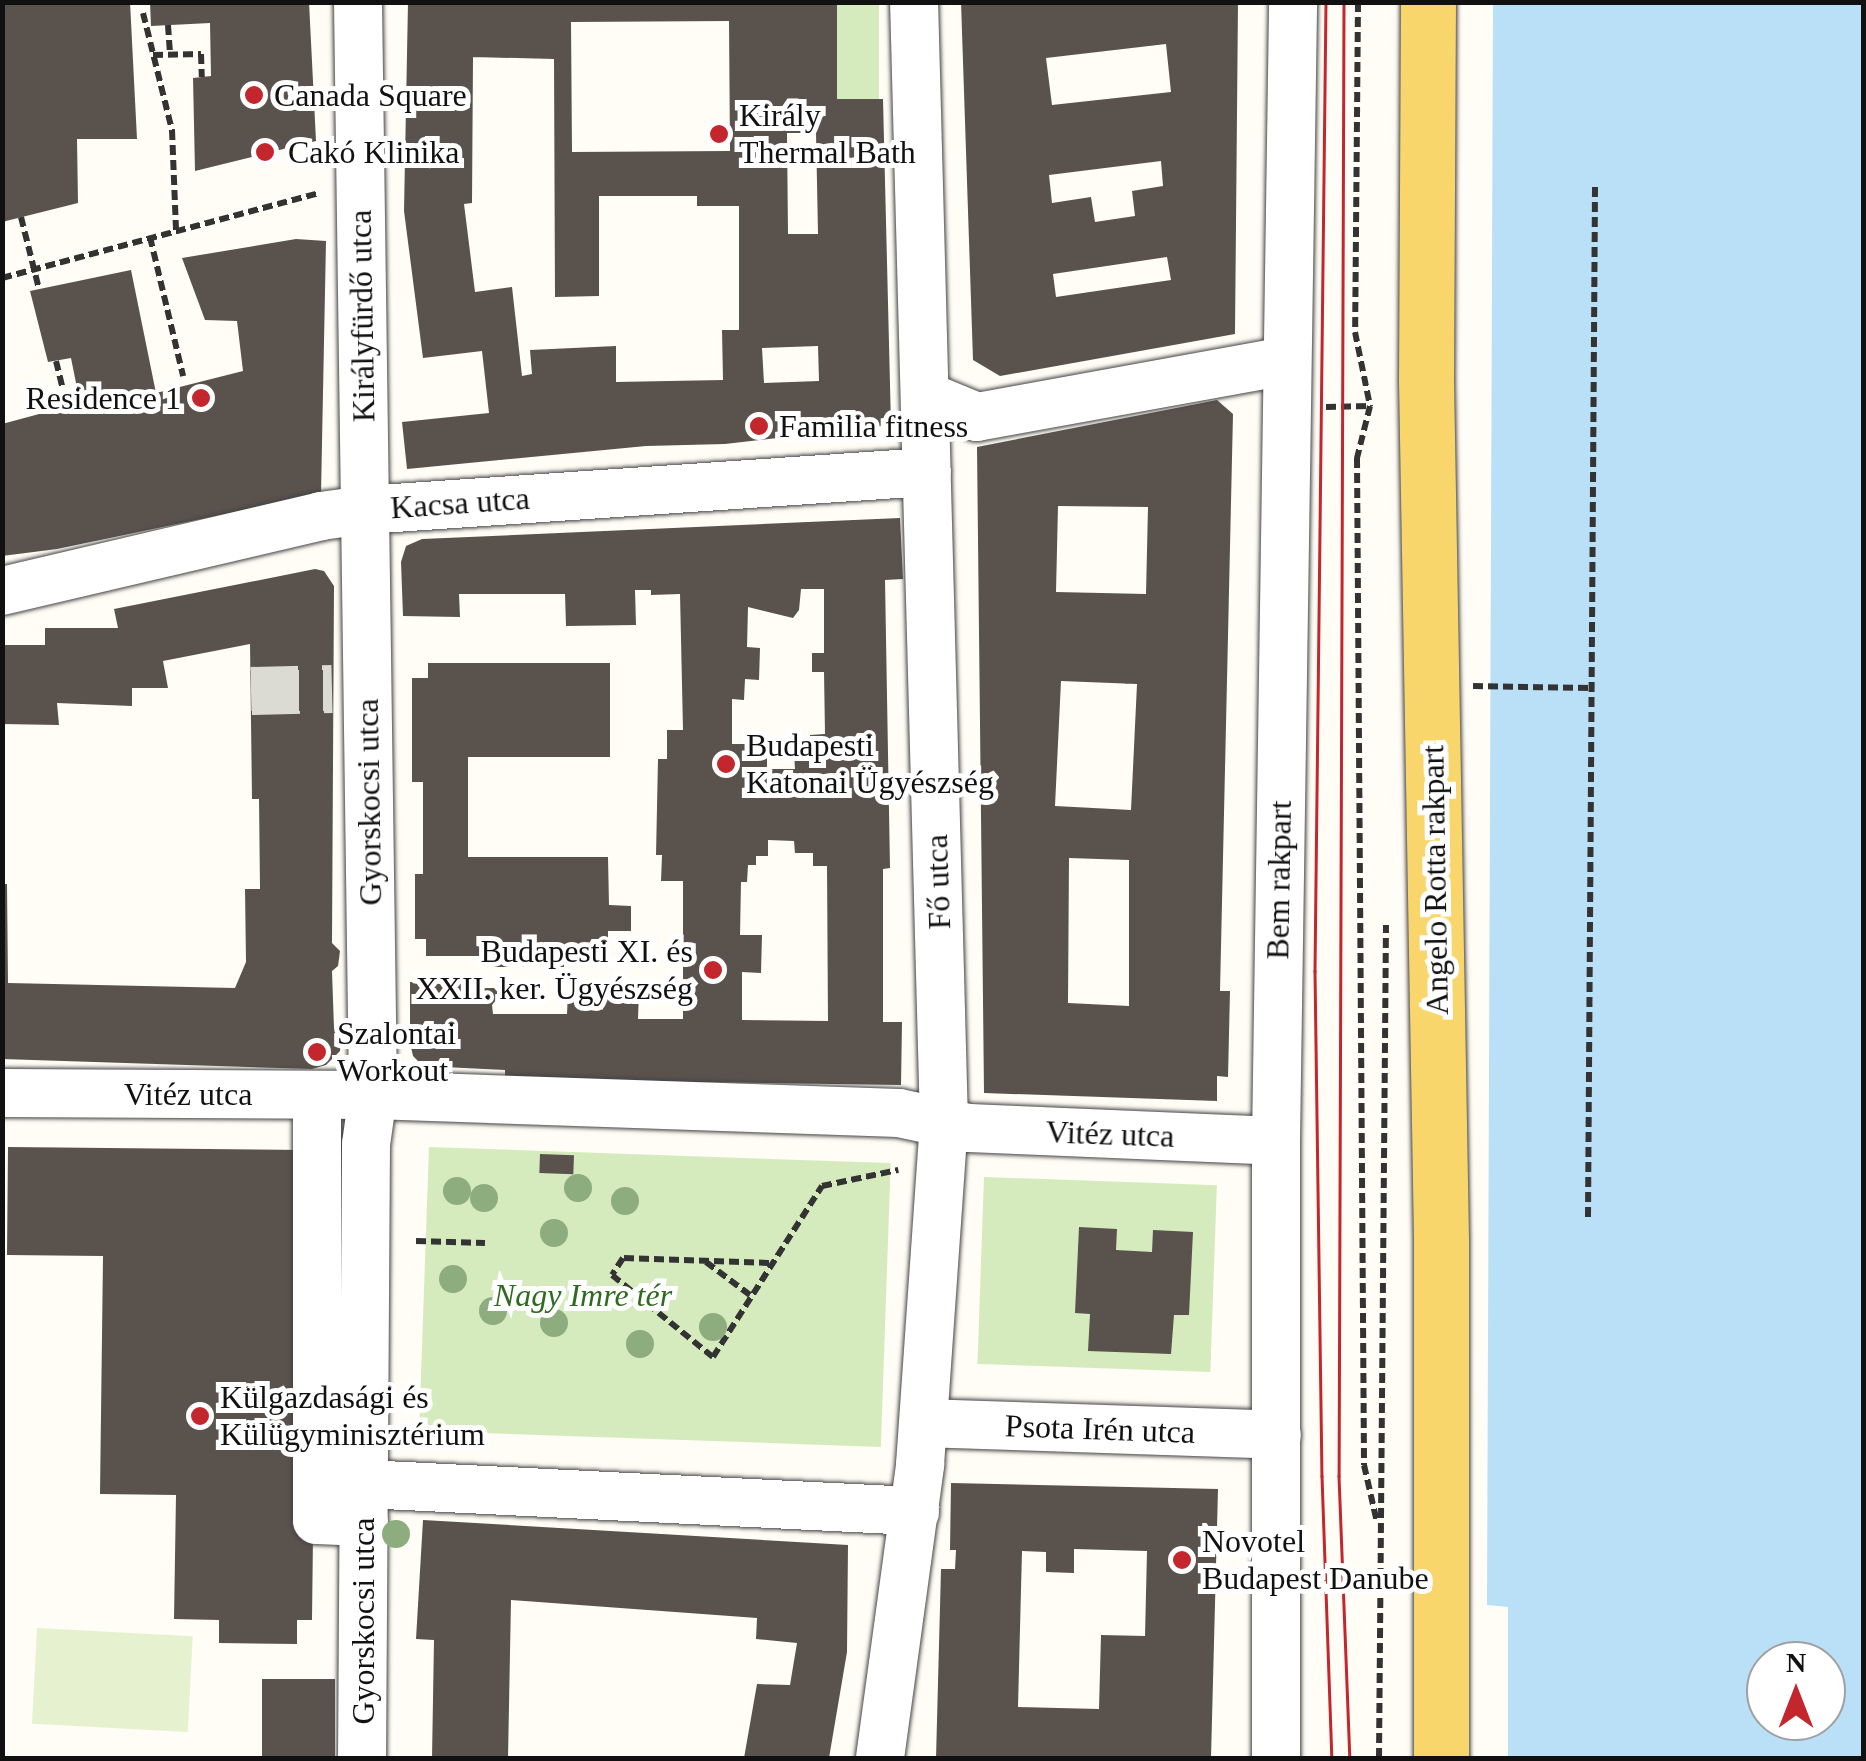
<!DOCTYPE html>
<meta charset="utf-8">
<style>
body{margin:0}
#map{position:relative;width:1866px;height:1761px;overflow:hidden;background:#fffdf5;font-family:"Times New Roman",serif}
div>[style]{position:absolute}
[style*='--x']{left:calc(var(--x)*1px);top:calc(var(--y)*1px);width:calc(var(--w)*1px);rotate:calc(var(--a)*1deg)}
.green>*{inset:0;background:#d5ebbd;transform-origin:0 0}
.pitch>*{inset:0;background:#e6f2cf;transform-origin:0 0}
.water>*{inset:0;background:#b9e0f7}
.building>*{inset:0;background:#5a524d;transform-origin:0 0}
.minor-tunnel>*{height:48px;margin-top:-24px;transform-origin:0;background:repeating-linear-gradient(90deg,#dbdad3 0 48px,transparent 0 72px)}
.path>*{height:6px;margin-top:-3px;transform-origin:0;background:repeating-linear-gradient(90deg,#333 0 10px,transparent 0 15px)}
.roads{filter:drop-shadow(0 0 2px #444) drop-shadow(0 0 2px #444)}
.minor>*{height:48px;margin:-24px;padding:0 24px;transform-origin:24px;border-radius:24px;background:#fff}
.major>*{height:55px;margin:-27.5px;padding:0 27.5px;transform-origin:27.5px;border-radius:27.5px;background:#f9d66b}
.tram>*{height:2.5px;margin:-1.25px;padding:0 1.25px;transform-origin:1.25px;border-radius:1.25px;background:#c4262e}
.trees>*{width:28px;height:28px;margin:-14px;border-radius:50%;background:#8dad7f}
.dots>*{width:28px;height:28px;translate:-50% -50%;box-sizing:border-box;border:5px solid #fff;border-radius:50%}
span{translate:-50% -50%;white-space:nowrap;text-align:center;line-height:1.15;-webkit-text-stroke:10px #fff;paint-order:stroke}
.poi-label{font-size:32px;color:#111}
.left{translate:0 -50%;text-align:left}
.right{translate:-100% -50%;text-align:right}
.street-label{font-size:32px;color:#111}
.park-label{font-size:32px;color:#2f6b1f;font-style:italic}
.frame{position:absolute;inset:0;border:5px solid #111;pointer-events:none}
.north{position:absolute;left:1746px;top:1641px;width:100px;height:100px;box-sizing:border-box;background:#fff;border:2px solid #a0a0a0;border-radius:50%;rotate:0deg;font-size:28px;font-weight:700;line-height:40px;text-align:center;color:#111}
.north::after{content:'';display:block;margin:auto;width:35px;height:45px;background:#c4262e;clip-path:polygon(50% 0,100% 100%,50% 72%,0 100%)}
</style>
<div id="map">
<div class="green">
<i style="left:837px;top:3px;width:42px;height:96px"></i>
<i style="left:429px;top:1147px;width:462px;height:284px;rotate:2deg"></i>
<i style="left:984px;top:1177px;width:233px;height:187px;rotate:2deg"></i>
</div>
<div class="pitch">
<i style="left:37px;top:1628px;width:156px;height:96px;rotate:3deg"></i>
</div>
<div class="water">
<i style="clip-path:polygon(evenodd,1493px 3px,1863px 3px,1863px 1758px,1508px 1758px,1508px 1607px,1487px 1605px,1493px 3px,1766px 1661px,1826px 1661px,1826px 1721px,1766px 1721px,1766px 1661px)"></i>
</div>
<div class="building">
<i style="clip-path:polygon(2px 2px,130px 2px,137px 139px,77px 139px,78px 203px,2px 222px)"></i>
<i style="clip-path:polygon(150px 2px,309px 2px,316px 141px,195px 171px,193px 78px,211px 76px,210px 23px,151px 26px)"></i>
<i style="clip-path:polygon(evenodd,408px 2px,837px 2px,837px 99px,883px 99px,891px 425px,725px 444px,646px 446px,407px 469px,402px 422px,489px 413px,482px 351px,423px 358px,404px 211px,408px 2px,729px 21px,730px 151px,572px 152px,571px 22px,729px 21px,408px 2px,473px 57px,554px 59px,555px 297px,599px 296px,599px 196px,697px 196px,697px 206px,739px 206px,739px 330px,722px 330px,723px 380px,616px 382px,616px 346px,530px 350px,532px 374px,522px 376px,512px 287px,475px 292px,464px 204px,472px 203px,473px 57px,408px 2px,787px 133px,816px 133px,818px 234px,788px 234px,787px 133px,408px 2px,818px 346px,819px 381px,764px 383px,762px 348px,818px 346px)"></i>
<i style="clip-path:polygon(evenodd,961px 2px,1238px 2px,1235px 334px,1000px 376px,973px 360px,961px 2px,1166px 44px,1171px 92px,1052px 105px,1046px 58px,1166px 44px,961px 2px,1161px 161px,1163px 186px,1132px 191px,1135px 216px,1095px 222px,1091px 197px,1052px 203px,1049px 175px,1161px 161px,961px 2px,1167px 257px,1171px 280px,1056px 297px,1053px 274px,1167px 257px)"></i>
<i style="clip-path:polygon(296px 239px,326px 241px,321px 494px,57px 549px,2px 556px,2px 424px,80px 403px,71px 358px,48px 362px,30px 291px,131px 270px,156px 393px,243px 371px,237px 321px,205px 320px,182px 258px)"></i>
<i style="clip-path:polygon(evenodd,1217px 400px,1233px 414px,1220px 991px,1230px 991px,1228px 1077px,1217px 1076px,1217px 1101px,984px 1093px,977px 447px,1217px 400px,1058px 506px,1148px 507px,1146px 594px,1056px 592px,1058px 506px,1217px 400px,1061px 681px,1137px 684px,1131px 810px,1055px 806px,1061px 681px,1217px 400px,1069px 858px,1129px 860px,1129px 1006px,1068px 1003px,1069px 858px)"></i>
<i style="clip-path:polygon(evenodd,900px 518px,903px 579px,885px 580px,890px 868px,883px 869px,883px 1022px,902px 1022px,901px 1085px,505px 1079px,505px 1070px,423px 1066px,413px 1056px,410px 1043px,410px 982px,466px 982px,466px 988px,494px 988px,500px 995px,492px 1005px,493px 1014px,567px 1014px,568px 991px,587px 991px,587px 979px,618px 980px,618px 990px,639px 990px,638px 1019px,683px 1019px,683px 881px,661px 881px,662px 855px,656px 855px,658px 759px,667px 759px,667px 730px,683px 730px,680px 594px,651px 595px,651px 590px,635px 590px,636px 625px,566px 626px,565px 594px,459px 594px,460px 617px,403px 616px,401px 562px,406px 546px,422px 539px,900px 518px,801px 589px,824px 589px,824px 653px,812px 653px,812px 672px,824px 672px,825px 734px,810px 735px,810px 753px,794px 753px,795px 769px,767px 769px,767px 757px,746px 757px,746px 744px,732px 744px,732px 699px,744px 700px,745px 679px,759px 680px,760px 648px,747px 647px,748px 607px,793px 618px,799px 610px,801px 589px,900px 518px,768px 840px,794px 841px,795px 853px,813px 853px,813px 866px,827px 866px,828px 1021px,742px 1020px,742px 972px,761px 973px,762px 935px,740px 935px,741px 882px,747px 882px,748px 865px,756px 865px,756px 856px,768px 856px,768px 840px)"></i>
<i style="clip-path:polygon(315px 569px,324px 571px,334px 586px,332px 943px,340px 951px,338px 966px,332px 971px,334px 1028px,341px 1037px,340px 1051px,326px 1065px,312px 1069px,2px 1059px,2px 884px,7px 884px,8px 983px,235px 988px,246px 962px,245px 889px,260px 889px,259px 799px,252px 799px,250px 644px,163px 661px,168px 688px,132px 688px,132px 706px,57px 703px,59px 725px,2px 724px,2px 645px,45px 645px,45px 628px,118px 628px,114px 609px)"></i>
<i style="clip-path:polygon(428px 663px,610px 663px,610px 757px,468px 757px,468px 857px,608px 857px,609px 905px,631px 906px,631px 931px,608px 931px,608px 952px,564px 952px,564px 967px,494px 967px,494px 956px,426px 956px,426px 939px,415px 939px,415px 874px,423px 874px,423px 782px,412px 782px,412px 678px,428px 678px)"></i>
<i style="clip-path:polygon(8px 1147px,303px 1150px,301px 1315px,348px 1316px,347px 1338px,300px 1338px,298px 1536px,313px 1536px,312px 1620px,297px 1620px,297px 1644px,219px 1643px,219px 1620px,174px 1619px,176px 1495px,100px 1494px,103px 1256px,7px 1255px)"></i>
<i style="left:540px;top:1154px;width:34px;height:19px;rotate:2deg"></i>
<i style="clip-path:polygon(1079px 1227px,1117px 1229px,1116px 1250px,1152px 1252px,1153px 1230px,1193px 1232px,1189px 1315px,1174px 1315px,1171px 1354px,1088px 1351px,1090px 1314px,1075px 1313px)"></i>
<i style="clip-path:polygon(evenodd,951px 1483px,1218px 1489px,1211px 1758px,936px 1758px,941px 1569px,955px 1569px,956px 1550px,950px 1550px,951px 1483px,1074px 1549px,1147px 1551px,1145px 1636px,1101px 1635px,1099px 1709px,1018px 1707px,1022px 1551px,1046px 1552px,1046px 1572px,1074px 1573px,1074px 1549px)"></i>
<i style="clip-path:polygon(423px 1520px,848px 1545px,847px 1652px,829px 1758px,744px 1758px,757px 1684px,790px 1685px,797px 1643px,756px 1639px,757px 1618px,511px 1600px,508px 1758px,432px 1758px,434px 1640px,416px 1639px)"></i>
<i style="left:262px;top:1679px;width:73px;height:79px"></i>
</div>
<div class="minor-tunnel">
<i style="--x:251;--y:691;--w:81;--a:-1.4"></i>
</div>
<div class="path">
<i style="--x:1358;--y:2;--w:330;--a:90.5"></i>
<i style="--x:1355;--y:332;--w:76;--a:78.5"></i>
<i style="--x:1370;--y:406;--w:54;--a:104"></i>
<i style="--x:1357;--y:458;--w:1007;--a:89.6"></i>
<i style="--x:1364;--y:1465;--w:58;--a:77.2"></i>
<i style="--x:143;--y:13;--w:121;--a:76.1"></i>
<i style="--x:172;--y:130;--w:101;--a:87.7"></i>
<i style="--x:168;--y:25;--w:29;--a:86"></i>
<i style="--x:153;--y:55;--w:48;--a:-1.2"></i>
<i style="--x:201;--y:54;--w:23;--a:88"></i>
<i style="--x:21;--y:217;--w:74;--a:76"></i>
<i style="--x:150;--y:237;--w:143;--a:76.6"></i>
<i style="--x:2;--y:278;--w:328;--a:-15"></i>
<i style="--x:56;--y:361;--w:46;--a:76.3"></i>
<i style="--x:1326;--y:407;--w:44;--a:-1.3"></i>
<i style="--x:1473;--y:686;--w:119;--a:1"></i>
<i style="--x:1588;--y:1217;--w:1034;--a:-89.61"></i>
<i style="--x:416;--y:1241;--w:69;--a:1.7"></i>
<i style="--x:706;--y:1262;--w:55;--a:36.9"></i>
<i style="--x:769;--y:1263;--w:146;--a:-178"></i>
<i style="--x:623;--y:1258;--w:20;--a:123"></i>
<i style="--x:612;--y:1275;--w:130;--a:39.1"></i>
<i style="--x:713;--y:1357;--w:203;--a:-57.5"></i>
<i style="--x:822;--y:1186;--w:78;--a:-11.9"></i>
<i style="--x:1379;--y:1758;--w:833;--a:-89.52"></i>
</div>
<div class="roads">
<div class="minor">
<i style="--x:358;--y:2;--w:1093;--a:89.21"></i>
<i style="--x:373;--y:1095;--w:49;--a:98.1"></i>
<i style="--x:366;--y:1144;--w:614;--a:90.37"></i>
<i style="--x:926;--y:396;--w:55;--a:22.4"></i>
<i style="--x:977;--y:417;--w:313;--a:-10.3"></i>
<i style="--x:2;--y:591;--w:328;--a:-13.2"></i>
<i style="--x:321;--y:516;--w:44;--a:-7.8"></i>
<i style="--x:365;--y:510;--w:563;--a:-3.87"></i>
<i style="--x:2;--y:1093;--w:371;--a:0.3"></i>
<i style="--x:373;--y:1095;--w:526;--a:1.96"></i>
<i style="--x:899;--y:1113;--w:72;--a:12.1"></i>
<i style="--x:969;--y:1128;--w:307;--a:2.4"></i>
<i style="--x:317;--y:1095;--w:425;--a:90"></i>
<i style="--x:317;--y:1520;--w:47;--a:2.4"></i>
<i style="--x:924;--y:1423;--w:353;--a:1.9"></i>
<i style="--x:364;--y:1484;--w:552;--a:2.81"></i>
<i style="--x:880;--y:1758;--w:296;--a:-82.2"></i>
<i style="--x:920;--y:1465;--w:343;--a:-86"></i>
<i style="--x:944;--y:1123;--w:1121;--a:-91.53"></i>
<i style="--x:1276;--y:1758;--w:617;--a:-90"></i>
<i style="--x:1276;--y:1141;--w:1139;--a:-89.14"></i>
</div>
<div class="major">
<i style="--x:1428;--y:2;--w:377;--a:90.3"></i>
<i style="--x:1426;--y:379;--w:861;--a:89"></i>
<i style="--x:1441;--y:1240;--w:518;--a:90"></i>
</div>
</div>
<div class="tram">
<i style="--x:1326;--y:2;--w:969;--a:90.65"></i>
<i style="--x:1315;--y:971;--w:505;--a:89.21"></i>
<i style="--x:1322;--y:1476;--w:282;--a:88"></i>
<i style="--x:1344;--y:2;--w:1474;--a:90.19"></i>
<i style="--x:1339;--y:1476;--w:282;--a:87.8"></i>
</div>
<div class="trees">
<i style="left:578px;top:1188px"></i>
<i style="left:457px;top:1191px"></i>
<i style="left:484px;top:1198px"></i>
<i style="left:625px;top:1201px"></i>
<i style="left:554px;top:1233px"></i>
<i style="left:453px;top:1279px"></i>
<i style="left:493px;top:1311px"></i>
<i style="left:554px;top:1323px"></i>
<i style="left:713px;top:1327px"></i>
<i style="left:640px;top:1344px"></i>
<i style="left:396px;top:1534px"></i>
</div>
<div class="dots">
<i style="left:254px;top:95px;background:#c4262e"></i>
<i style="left:719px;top:134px;background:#c4262e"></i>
<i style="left:265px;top:152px;background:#c4262e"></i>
<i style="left:201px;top:398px;background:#c4262e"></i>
<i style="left:759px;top:426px;background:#c4262e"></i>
<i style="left:726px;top:764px;background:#c4262e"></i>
<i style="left:713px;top:970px;background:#c4262e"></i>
<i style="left:317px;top:1052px;background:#c4262e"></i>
<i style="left:200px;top:1416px;background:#c4262e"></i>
<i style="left:1182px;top:1560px;background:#c4262e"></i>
</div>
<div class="poi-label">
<span class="left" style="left:274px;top:95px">Canada Square</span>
<span class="left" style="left:739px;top:134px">Király<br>Thermal Bath</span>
<span class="left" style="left:288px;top:152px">Cakó Klinika</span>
<span class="right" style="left:181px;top:398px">Residence 1</span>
<span class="left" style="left:779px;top:426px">Familia fitness</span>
<span class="left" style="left:746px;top:764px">Budapesti<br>Katonai Ügyészség</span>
<span class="right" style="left:693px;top:970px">Budapesti XI. és<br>XXII. ker. Ügyészség</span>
<span class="left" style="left:337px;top:1052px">Szalontai<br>Workout</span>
<span class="left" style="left:220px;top:1416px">Külgazdasági és<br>Külügyminisztérium</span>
<span class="left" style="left:1202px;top:1560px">Novotel<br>Budapest Danube</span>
</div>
<div class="street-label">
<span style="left:362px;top:316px;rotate:-91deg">Királyfürdő utca</span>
<span style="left:460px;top:503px;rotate:-4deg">Kacsa utca</span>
<span style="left:369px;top:802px;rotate:-91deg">Gyorskocsi utca</span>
<span style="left:1279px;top:880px;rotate:-89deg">Bem rakpart</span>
<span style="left:1435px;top:880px;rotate:-91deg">Angelo Rotta rakpart</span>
<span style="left:938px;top:882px;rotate:-92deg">Fő utca</span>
<span style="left:188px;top:1094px">Vitéz utca</span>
<span style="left:1110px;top:1134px;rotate:2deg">Vitéz utca</span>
<span style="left:1100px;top:1429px;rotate:2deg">Psota Irén utca</span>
<span style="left:363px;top:1621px;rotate:-90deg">Gyorskocsi utca</span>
</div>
<div class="park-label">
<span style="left:583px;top:1295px">Nagy Imre tér</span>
</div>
<div class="frame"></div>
<div class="north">N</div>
</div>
